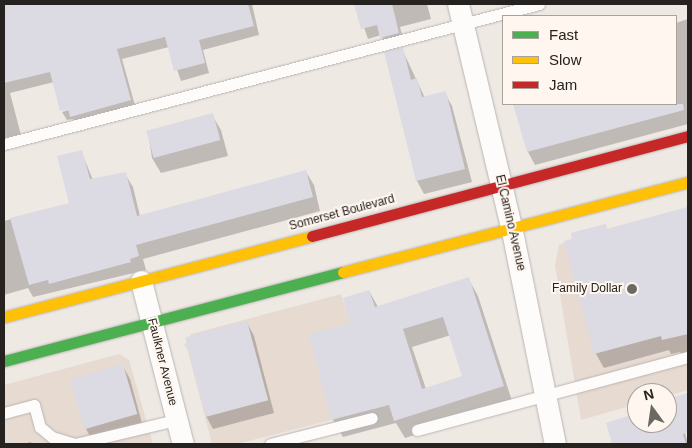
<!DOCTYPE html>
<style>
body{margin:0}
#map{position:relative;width:692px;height:448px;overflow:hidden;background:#efe9e4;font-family:Helvetica,sans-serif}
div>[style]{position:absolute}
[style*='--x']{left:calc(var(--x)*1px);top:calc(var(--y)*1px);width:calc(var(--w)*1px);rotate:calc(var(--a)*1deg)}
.built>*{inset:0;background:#e6dad1}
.shadow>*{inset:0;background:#0003}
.building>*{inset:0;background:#dcdae2;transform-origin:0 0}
.roads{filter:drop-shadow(0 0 1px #bab5b2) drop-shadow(0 0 1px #bab5b2)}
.lane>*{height:11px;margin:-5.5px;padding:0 5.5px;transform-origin:5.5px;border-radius:5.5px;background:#fdfcfb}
.street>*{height:21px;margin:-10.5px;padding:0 10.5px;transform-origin:10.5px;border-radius:10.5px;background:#fdfcfb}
.fast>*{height:11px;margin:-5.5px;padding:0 5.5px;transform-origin:5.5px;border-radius:5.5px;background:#4caf50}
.slow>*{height:11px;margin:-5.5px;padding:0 5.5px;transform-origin:5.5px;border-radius:5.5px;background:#ffc107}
.jam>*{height:11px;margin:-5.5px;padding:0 5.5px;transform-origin:5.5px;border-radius:5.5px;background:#c62828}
.dots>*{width:14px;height:14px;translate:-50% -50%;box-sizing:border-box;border:2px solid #fff6ef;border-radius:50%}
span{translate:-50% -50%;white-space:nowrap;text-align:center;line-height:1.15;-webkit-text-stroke:4px #fff6ef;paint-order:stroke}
.street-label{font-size:12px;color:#26221f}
.poi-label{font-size:12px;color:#26221f}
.right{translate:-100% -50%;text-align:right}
.frame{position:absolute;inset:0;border:5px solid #26221f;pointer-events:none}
.legend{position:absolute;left:502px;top:15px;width:175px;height:90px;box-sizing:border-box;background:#fff6ef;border:1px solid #a8a19c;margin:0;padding:6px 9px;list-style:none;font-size:15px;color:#26221f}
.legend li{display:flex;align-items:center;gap:10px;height:25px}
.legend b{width:25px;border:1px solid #a8a19c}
.north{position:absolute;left:627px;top:383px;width:50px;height:50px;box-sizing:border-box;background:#fff6ef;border:1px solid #a8a19c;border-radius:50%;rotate:346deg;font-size:14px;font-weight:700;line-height:20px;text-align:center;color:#26221f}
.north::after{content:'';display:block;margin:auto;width:18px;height:22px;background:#6c6864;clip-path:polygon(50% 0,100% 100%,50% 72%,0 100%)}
</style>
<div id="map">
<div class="built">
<i style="clip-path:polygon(688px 207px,688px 390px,667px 396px,667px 393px,637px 393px,637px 404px,581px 420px,555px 265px,559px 245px,572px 239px,571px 233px,606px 224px,607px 229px)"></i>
<i style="clip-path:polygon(341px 294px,377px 408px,237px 444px,212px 444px,187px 348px,184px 346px,191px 334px)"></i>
<i style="clip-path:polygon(119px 354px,129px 360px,153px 444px,4px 444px,4px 385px)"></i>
</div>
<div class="shadow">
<i style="clip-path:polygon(22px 4px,252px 4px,259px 35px,203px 50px,209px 73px,181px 81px,169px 47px,122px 59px,136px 109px,77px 126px,73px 119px,67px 120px,62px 112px,75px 108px,61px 110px,54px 82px,10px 93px,22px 139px,4px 144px,4px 9px)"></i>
<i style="clip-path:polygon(356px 4px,427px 4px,431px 19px,400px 27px,404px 43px,387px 47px,381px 35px,368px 39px)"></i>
<i style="clip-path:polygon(688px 19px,688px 124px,535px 165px,528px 152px,515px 104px,676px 104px,676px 23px)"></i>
<i style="clip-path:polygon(402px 49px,425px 98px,445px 93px,452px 106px,472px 182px,424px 194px,417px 181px,385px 53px)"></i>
<i style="clip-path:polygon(212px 115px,221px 130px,228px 156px,161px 173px,152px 158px,148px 132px)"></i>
<i style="clip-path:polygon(81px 151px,93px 180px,125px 174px,133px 187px,140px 216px,306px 172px,314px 185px,320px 211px,143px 259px,146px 270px,33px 297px,28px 288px,4px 295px,4px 221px,70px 204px)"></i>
<i style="clip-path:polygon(688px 208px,688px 355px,683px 357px,680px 352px,671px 354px,669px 350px,604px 368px,596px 354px,565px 242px,605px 226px,608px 230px)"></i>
<i style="clip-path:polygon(evenodd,468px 278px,478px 296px,513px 404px,405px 438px,396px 423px,343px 437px,333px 420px,352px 324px,369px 291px,378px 307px,468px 278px,451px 335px,464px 377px,426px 389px,412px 347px,451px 335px)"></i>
<i style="clip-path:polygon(247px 323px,254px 336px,274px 413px,213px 429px,206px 416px)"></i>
<i style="clip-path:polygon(123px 366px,130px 379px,143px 427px,92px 440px,85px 427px,72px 379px)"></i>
<i style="clip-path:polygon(688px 396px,688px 432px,685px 433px,688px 444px,614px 444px,607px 424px,637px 415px,637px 423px,667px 423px,667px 401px)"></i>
<i style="clip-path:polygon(31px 442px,32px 444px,22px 444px)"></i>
</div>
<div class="building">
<i style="clip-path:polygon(4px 4px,248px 4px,254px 26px,199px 40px,205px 63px,174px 71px,165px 37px,117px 49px,131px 100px,70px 117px,68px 109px,60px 111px,50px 72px,4px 83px)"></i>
<i style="clip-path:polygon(354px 4px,392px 4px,399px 33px,380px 38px,377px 25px,361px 29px)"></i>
<i style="clip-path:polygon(403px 47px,411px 80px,417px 78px,422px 97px,446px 91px,465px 169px,416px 181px,384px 52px)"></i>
<i style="clip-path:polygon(513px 104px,683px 104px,684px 110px,527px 152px)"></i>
<i style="left:213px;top:113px;width:28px;height:69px;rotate:75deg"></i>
<i style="clip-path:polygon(82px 150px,90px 179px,126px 172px,137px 216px,306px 170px,313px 197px,136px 245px,139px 256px,130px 259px,131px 262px,49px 284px,48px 280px,29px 285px,10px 218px,69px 203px,57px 156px)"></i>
<i style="clip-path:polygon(688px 207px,688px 334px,662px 340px,661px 336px,594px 354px,564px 241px,572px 239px,571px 233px,606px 224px,607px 229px)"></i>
<i style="clip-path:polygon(evenodd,469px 277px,504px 386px,394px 421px,389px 405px,331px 420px,309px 334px,350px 324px,343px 298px,369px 290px,375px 307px,469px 277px,443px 317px,462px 376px,422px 389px,403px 329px,443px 317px)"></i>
<i style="left:247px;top:321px;width:82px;height:64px;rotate:75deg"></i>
<i style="left:123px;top:364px;width:52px;height:55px;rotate:74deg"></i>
<i style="clip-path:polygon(688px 393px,688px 433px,683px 434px,686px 444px,612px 444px,606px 423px,631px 415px,637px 416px,637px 423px,667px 423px,667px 399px)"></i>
</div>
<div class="roads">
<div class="lane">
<i style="--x:4;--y:144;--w:553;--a:-14.66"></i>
<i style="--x:4;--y:413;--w:31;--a:-15"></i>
<i style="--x:34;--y:405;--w:23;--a:75"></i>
<i style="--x:40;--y:427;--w:16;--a:40"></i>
<i style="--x:52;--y:437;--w:24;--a:17"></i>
<i style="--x:75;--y:444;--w:104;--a:-13.4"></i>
<i style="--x:417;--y:430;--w:281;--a:-15.1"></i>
<i style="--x:270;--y:444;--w:105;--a:-14.3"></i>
</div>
<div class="street">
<i style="--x:458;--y:4;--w:228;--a:76.6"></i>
<i style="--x:511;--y:226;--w:222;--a:78.6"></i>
<i style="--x:141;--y:281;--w:168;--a:75.6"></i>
</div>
<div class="fast">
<i style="--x:4;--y:361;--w:350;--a:-14.7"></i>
</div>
<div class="slow">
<i style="--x:343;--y:272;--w:357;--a:-14.6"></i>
<i style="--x:4;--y:317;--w:318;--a:-14.7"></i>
</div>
<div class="jam">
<i style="--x:312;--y:236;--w:389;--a:-14.9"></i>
</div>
</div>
<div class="dots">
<i style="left:632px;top:289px;background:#6c6864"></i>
</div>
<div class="street-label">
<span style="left:342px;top:213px;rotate:-15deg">Somerset Boulevard</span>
<span style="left:510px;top:223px;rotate:77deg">El Camino Avenue</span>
<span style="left:162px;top:362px;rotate:76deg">Faulkner Avenue</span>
</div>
<div class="poi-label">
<span class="right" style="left:622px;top:289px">Family Dollar</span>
</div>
<div class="frame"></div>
<ul class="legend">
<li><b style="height:6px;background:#4caf50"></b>Fast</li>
<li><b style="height:6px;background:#ffc107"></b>Slow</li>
<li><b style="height:6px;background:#c62828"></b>Jam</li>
</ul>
<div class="north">N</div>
</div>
